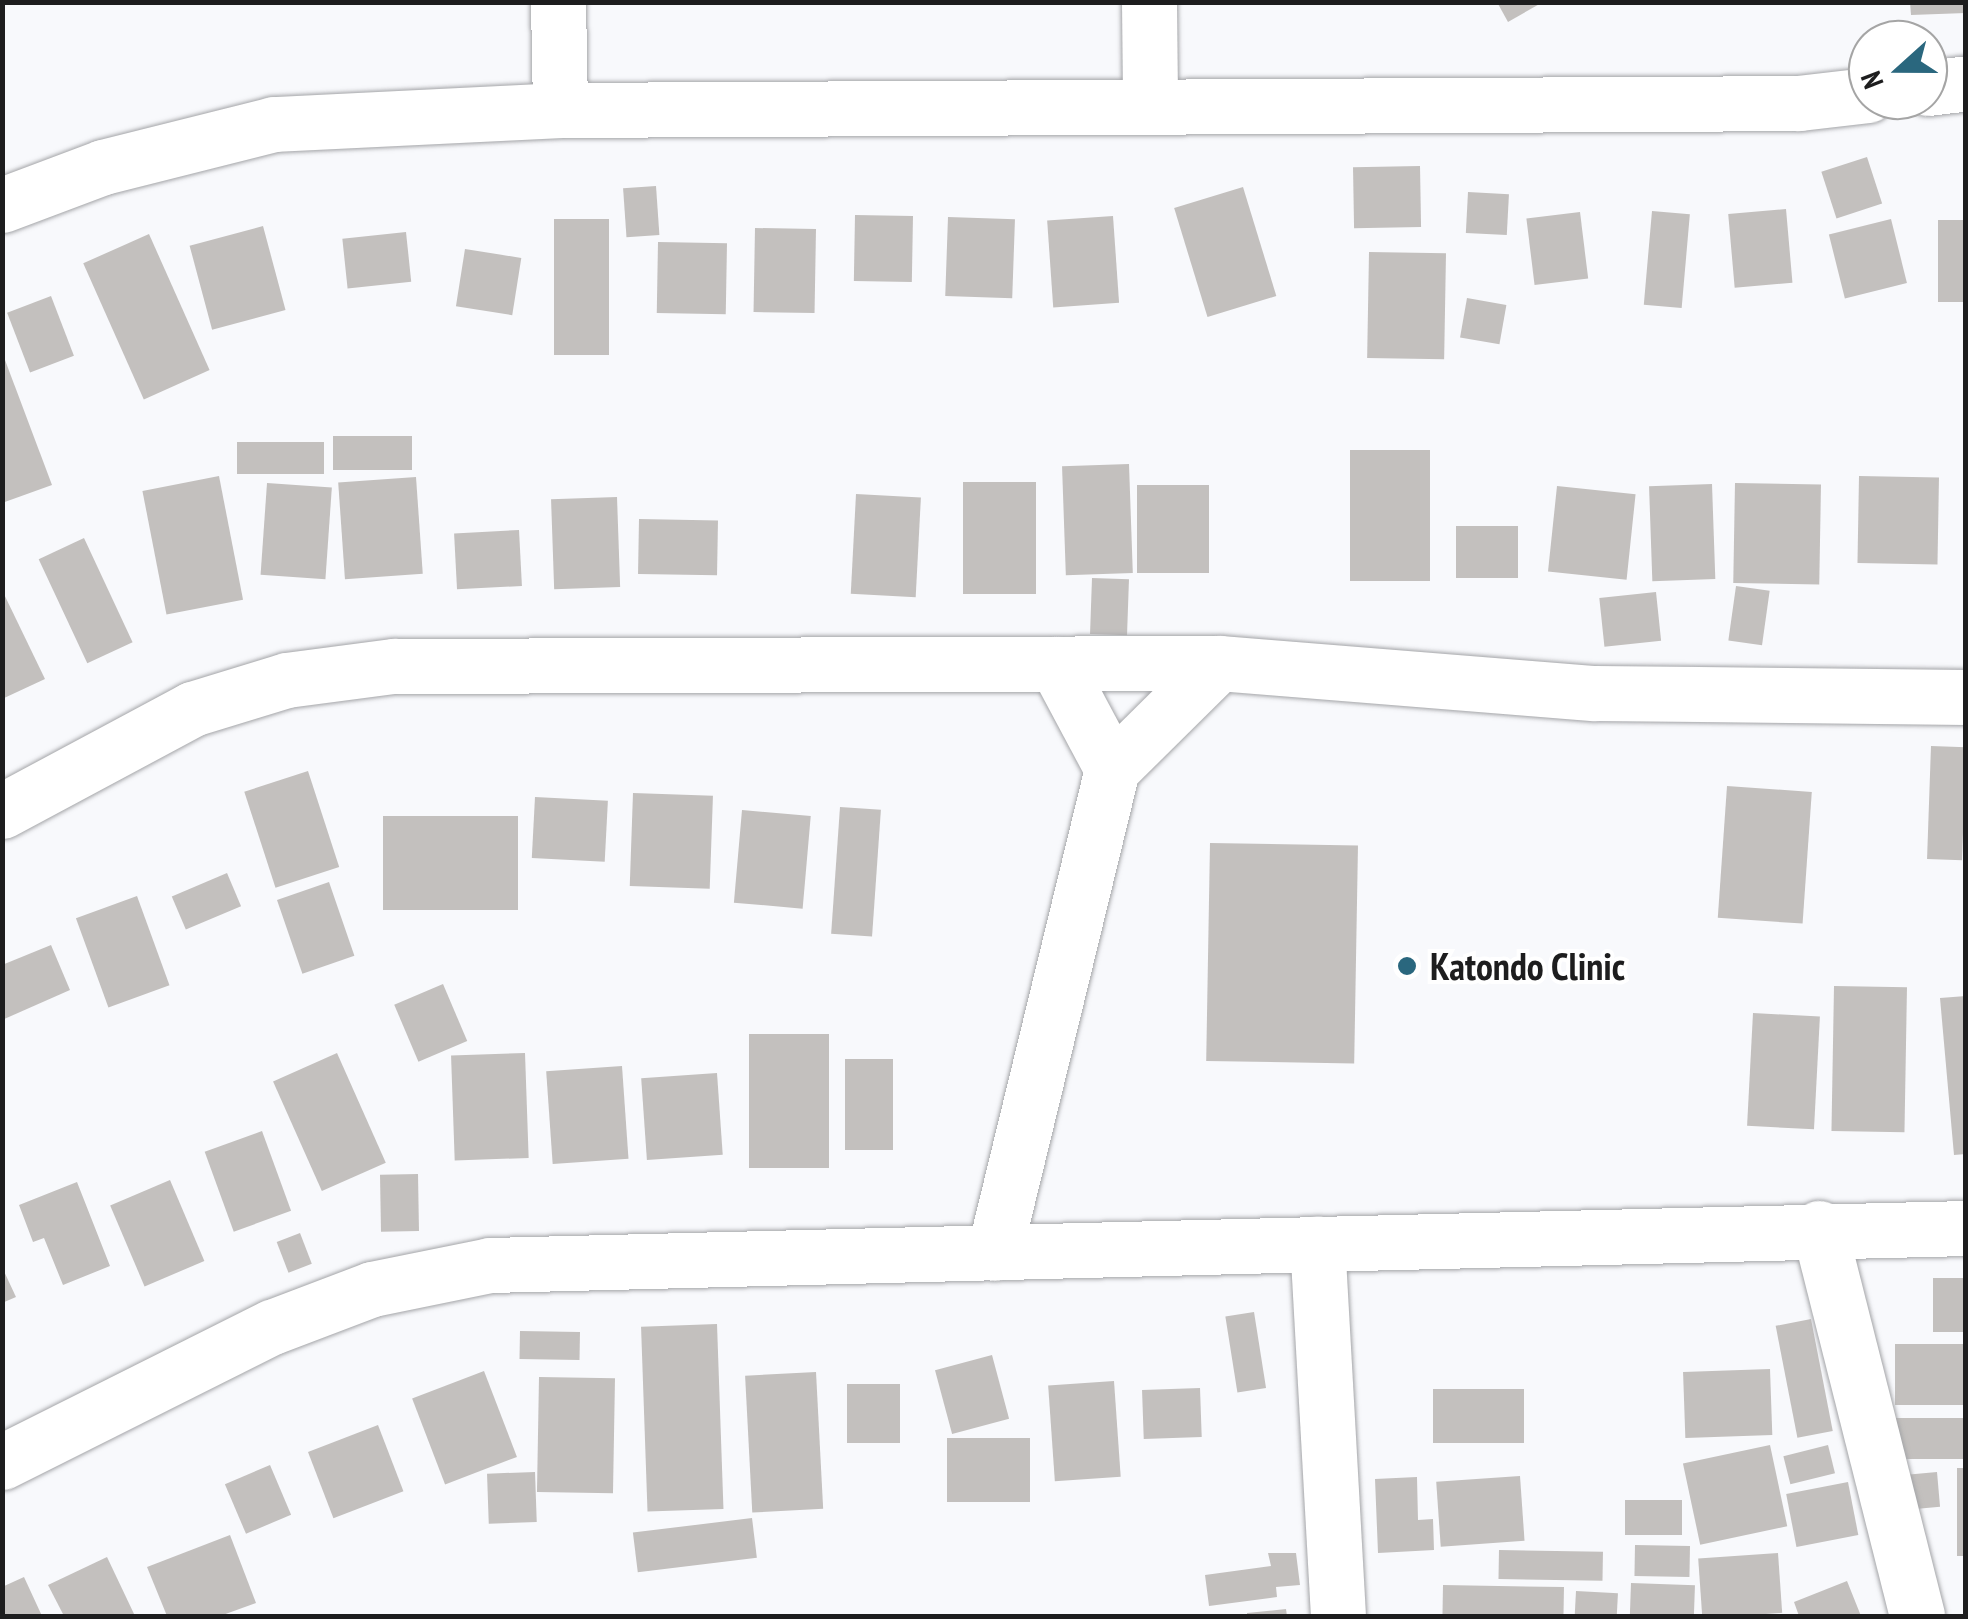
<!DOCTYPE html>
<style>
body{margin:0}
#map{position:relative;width:1968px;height:1619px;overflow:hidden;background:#f8f9fc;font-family:"PT Sans Narrow",sans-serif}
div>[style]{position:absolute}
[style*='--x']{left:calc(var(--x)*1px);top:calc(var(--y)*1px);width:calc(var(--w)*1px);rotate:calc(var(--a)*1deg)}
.building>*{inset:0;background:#c3c0be;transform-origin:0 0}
.roads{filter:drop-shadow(0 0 2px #a4a5a8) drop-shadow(0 0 2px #a4a5a8)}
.minor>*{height:55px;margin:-27.5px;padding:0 27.5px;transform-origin:27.5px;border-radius:27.5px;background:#fff}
.dots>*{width:28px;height:28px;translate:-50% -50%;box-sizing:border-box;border:5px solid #fff;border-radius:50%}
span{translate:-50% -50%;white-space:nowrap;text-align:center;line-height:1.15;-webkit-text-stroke:8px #fff;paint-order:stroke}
.poi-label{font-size:38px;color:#1d1d1e;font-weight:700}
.left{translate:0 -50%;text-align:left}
.frame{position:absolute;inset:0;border:5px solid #1d1d1e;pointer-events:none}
.north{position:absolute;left:1848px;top:20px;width:100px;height:100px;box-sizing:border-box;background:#fff;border:2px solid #a5a5a5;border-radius:50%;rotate:249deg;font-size:28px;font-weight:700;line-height:40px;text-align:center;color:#1d1d1e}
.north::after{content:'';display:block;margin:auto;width:35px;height:45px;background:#2a677e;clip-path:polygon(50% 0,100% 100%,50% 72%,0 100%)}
</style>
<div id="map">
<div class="building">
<i style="clip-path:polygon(1497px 2px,1543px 2px,1508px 22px)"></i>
<i style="clip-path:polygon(1910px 2px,1966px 2px,1966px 13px,1911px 15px)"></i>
<i style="left:1867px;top:157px;width:49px;height:48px;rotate:72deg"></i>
<i style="left:1420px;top:166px;width:61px;height:67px;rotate:89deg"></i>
<i style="left:656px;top:186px;width:49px;height:33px;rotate:86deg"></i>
<i style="left:1243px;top:187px;width:114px;height:72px;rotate:73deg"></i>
<i style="left:1468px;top:192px;width:41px;height:41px;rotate:3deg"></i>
<i style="left:1786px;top:209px;width:74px;height:58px;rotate:85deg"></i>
<i style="left:1652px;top:211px;width:38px;height:94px;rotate:5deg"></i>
<i style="left:1580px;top:212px;width:67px;height:54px;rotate:83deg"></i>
<i style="left:855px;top:215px;width:58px;height:66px;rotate:1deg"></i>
<i style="left:1113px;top:216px;width:87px;height:66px;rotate:86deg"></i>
<i style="left:948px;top:217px;width:67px;height:79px;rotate:2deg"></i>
<i style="left:554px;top:219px;width:55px;height:136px"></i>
<i style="left:1891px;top:219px;width:66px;height:64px;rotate:76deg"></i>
<i style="left:1938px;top:220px;width:28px;height:82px"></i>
<i style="left:263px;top:226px;width:87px;height:76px;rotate:75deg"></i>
<i style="left:755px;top:228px;width:61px;height:84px;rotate:1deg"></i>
<i style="left:406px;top:232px;width:50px;height:64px;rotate:84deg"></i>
<i style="left:149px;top:234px;width:149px;height:72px;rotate:66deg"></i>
<i style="left:658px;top:242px;width:69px;height:71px;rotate:1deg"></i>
<i style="left:465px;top:249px;width:57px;height:58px;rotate:9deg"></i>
<i style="left:1369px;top:252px;width:77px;height:106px;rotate:1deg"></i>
<i style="left:51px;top:296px;width:64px;height:47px;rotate:69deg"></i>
<i style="left:1467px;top:298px;width:40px;height:40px;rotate:10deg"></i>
<i style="clip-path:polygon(2px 352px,52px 485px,2px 503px)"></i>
<i style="left:412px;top:436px;width:34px;height:79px;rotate:90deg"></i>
<i style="left:237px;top:442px;width:87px;height:32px"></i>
<i style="left:1350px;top:450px;width:80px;height:131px"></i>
<i style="left:1129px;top:464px;width:109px;height:67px;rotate:88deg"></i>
<i style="left:219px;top:476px;width:126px;height:78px;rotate:79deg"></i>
<i style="left:1859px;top:476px;width:80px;height:87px;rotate:1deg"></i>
<i style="left:416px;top:477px;width:97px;height:78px;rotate:86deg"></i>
<i style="left:963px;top:482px;width:73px;height:112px"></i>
<i style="left:267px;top:483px;width:65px;height:92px;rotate:4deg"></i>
<i style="left:1735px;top:483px;width:86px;height:100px;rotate:1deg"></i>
<i style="left:1712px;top:484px;width:95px;height:63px;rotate:88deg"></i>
<i style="left:1137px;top:485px;width:72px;height:88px"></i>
<i style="left:1557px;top:486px;width:79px;height:86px;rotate:6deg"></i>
<i style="left:856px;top:494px;width:65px;height:100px;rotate:3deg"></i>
<i style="left:617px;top:497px;width:90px;height:66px;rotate:88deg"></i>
<i style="left:639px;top:519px;width:79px;height:55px;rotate:1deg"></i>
<i style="left:1456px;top:526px;width:62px;height:52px"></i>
<i style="left:519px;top:530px;width:56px;height:65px;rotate:87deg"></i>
<i style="left:84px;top:538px;width:115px;height:50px;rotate:65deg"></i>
<i style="left:1092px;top:578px;width:37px;height:56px;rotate:2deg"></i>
<i style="left:1736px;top:586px;width:34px;height:55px;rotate:8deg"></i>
<i style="clip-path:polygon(2px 590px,45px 679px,2px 699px)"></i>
<i style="left:1656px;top:592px;width:49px;height:57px;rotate:84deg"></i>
<i style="left:1931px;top:746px;width:35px;height:113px;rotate:2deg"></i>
<i style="left:308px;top:771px;width:101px;height:67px;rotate:72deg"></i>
<i style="left:1727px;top:786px;width:85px;height:132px;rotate:4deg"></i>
<i style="left:633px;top:793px;width:80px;height:93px;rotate:2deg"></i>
<i style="left:535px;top:797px;width:73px;height:61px;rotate:3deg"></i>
<i style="left:840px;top:807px;width:41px;height:127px;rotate:4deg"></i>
<i style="left:742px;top:810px;width:69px;height:93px;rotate:5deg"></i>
<i style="left:383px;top:816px;width:135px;height:94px"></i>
<i style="left:1210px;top:843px;width:148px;height:218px;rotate:1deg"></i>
<i style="left:227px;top:873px;width:36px;height:60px;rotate:67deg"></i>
<i style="left:329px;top:882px;width:78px;height:55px;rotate:71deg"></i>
<i style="left:137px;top:896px;width:95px;height:65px;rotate:70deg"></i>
<i style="clip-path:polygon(51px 945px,70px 990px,2px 1020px,2px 965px)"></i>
<i style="left:443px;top:984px;width:62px;height:53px;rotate:67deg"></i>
<i style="left:1834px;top:986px;width:73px;height:145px;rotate:1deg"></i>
<i style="clip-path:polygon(1966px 996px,1966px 1154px,1954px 1155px,1940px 998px)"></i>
<i style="left:1753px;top:1013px;width:67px;height:113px;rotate:3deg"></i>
<i style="left:749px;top:1034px;width:80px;height:134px"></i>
<i style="left:337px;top:1053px;width:120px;height:70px;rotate:66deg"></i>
<i style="left:525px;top:1053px;width:105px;height:74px;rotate:88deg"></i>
<i style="left:845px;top:1059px;width:48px;height:91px"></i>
<i style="left:622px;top:1066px;width:93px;height:76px;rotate:86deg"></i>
<i style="left:717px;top:1073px;width:82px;height:76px;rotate:86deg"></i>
<i style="left:262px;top:1131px;width:85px;height:61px;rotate:70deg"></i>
<i style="left:418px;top:1174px;width:57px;height:38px;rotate:89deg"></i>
<i style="left:170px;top:1180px;width:88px;height:65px;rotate:67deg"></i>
<i style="clip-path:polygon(77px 1182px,110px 1266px,63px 1285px,44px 1238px,33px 1242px,19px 1205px)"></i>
<i style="left:300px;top:1233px;width:33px;height:25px;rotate:69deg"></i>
<i style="clip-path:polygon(2px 1267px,16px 1297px,2px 1303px)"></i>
<i style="left:1966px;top:1278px;width:54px;height:33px;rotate:90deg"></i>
<i style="left:1254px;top:1312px;width:77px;height:29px;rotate:81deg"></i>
<i style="left:1811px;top:1319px;width:114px;height:36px;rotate:79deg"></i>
<i style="left:717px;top:1324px;width:185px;height:76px;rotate:88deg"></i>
<i style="left:520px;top:1331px;width:60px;height:28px;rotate:1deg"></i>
<i style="left:1966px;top:1344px;width:61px;height:71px;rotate:90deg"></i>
<i style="left:992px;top:1355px;width:66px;height:59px;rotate:75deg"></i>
<i style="left:1770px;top:1369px;width:66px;height:87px;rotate:88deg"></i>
<i style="left:484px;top:1371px;width:92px;height:77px;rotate:69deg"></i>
<i style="left:816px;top:1372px;width:137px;height:71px;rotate:87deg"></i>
<i style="left:539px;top:1377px;width:76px;height:115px;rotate:1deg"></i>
<i style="left:1114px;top:1381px;width:96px;height:66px;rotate:86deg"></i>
<i style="left:847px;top:1384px;width:53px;height:59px"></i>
<i style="left:1200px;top:1388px;width:49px;height:58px;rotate:88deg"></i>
<i style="left:1433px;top:1389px;width:91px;height:54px"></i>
<i style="left:1966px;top:1418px;width:41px;height:74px;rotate:90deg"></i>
<i style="left:378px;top:1425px;width:71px;height:75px;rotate:69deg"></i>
<i style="left:947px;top:1438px;width:83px;height:64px"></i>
<i style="left:1770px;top:1445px;width:83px;height:89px;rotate:78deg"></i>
<i style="left:1828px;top:1445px;width:29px;height:46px;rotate:76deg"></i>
<i style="left:270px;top:1465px;width:54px;height:49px;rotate:67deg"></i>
<i style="left:1957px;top:1468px;width:9px;height:88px"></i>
<i style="left:535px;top:1472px;width:50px;height:48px;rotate:88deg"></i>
<i style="left:1937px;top:1472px;width:35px;height:33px;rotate:85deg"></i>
<i style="left:1520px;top:1476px;width:65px;height:84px;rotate:86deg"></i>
<i style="clip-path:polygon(1417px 1477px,1418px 1520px,1433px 1519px,1434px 1550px,1378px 1553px,1375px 1479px)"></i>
<i style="left:1848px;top:1482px;width:54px;height:63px;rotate:79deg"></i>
<i style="left:1625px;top:1500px;width:57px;height:35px"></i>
<i style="left:752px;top:1518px;width:40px;height:120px;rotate:83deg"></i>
<i style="clip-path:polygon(230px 1535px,256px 1603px,220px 1616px,167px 1616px,147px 1567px)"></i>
<i style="left:1635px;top:1545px;width:55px;height:31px;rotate:1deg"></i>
<i style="left:1499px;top:1550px;width:104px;height:29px;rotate:1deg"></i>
<i style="clip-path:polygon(1268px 1553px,1296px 1553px,1300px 1585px,1276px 1587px,1277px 1597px,1209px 1606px,1205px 1575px,1271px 1566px)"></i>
<i style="left:1778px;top:1553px;width:60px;height:80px;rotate:86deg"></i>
<i style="clip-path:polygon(107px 1557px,135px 1616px,64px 1616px,48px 1585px)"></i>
<i style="clip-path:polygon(24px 1577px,42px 1616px,2px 1616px,2px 1587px)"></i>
<i style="clip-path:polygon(1847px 1581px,1861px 1616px,1799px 1616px,1794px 1602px)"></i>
<i style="left:1631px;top:1583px;width:64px;height:32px;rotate:2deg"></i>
<i style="left:1443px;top:1585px;width:121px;height:31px;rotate:1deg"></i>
<i style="left:1576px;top:1591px;width:42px;height:25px;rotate:3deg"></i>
<i style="clip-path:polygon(1286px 1609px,1287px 1616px,1247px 1616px,1247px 1613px)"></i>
</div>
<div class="roads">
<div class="minor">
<i style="--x:558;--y:2;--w:108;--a:88.9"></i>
<i style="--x:1149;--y:2;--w:100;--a:89.4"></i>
<i style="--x:1928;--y:88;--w:38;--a:-7"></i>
<i style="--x:2;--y:205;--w:108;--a:-20.6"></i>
<i style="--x:103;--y:167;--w:176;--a:-14.1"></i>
<i style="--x:274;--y:124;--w:286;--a:-2.8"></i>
<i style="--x:560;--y:110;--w:1239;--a:-0.32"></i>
<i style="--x:1799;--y:103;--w:69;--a:-6.6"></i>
<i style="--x:1219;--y:663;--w:377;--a:4.6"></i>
<i style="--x:1595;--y:693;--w:371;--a:0.6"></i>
<i style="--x:1056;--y:664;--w:119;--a:61.9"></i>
<i style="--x:2;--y:811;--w:216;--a:-28.2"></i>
<i style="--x:192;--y:709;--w:99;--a:-17"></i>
<i style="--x:287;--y:680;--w:108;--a:-7.5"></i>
<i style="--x:394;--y:666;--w:825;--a:-0.21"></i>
<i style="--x:1219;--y:663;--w:151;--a:135.3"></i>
<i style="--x:1112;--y:769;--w:498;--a:103.7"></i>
<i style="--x:1819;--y:1228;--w:400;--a:75.8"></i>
<i style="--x:2;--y:1462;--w:302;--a:-26.6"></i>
<i style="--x:272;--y:1327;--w:107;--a:-20.8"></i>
<i style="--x:372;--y:1289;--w:120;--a:-11.5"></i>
<i style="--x:490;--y:1265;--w:827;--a:-1.45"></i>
<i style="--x:1338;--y:1616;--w:373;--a:-93.2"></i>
<i style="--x:1317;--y:1244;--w:649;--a:-1.41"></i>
</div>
</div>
<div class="dots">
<i style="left:1407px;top:966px;background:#2a677e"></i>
</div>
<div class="poi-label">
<span class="left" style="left:1430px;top:966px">Katondo Clinic</span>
</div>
<div class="frame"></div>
<div class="north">N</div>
</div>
